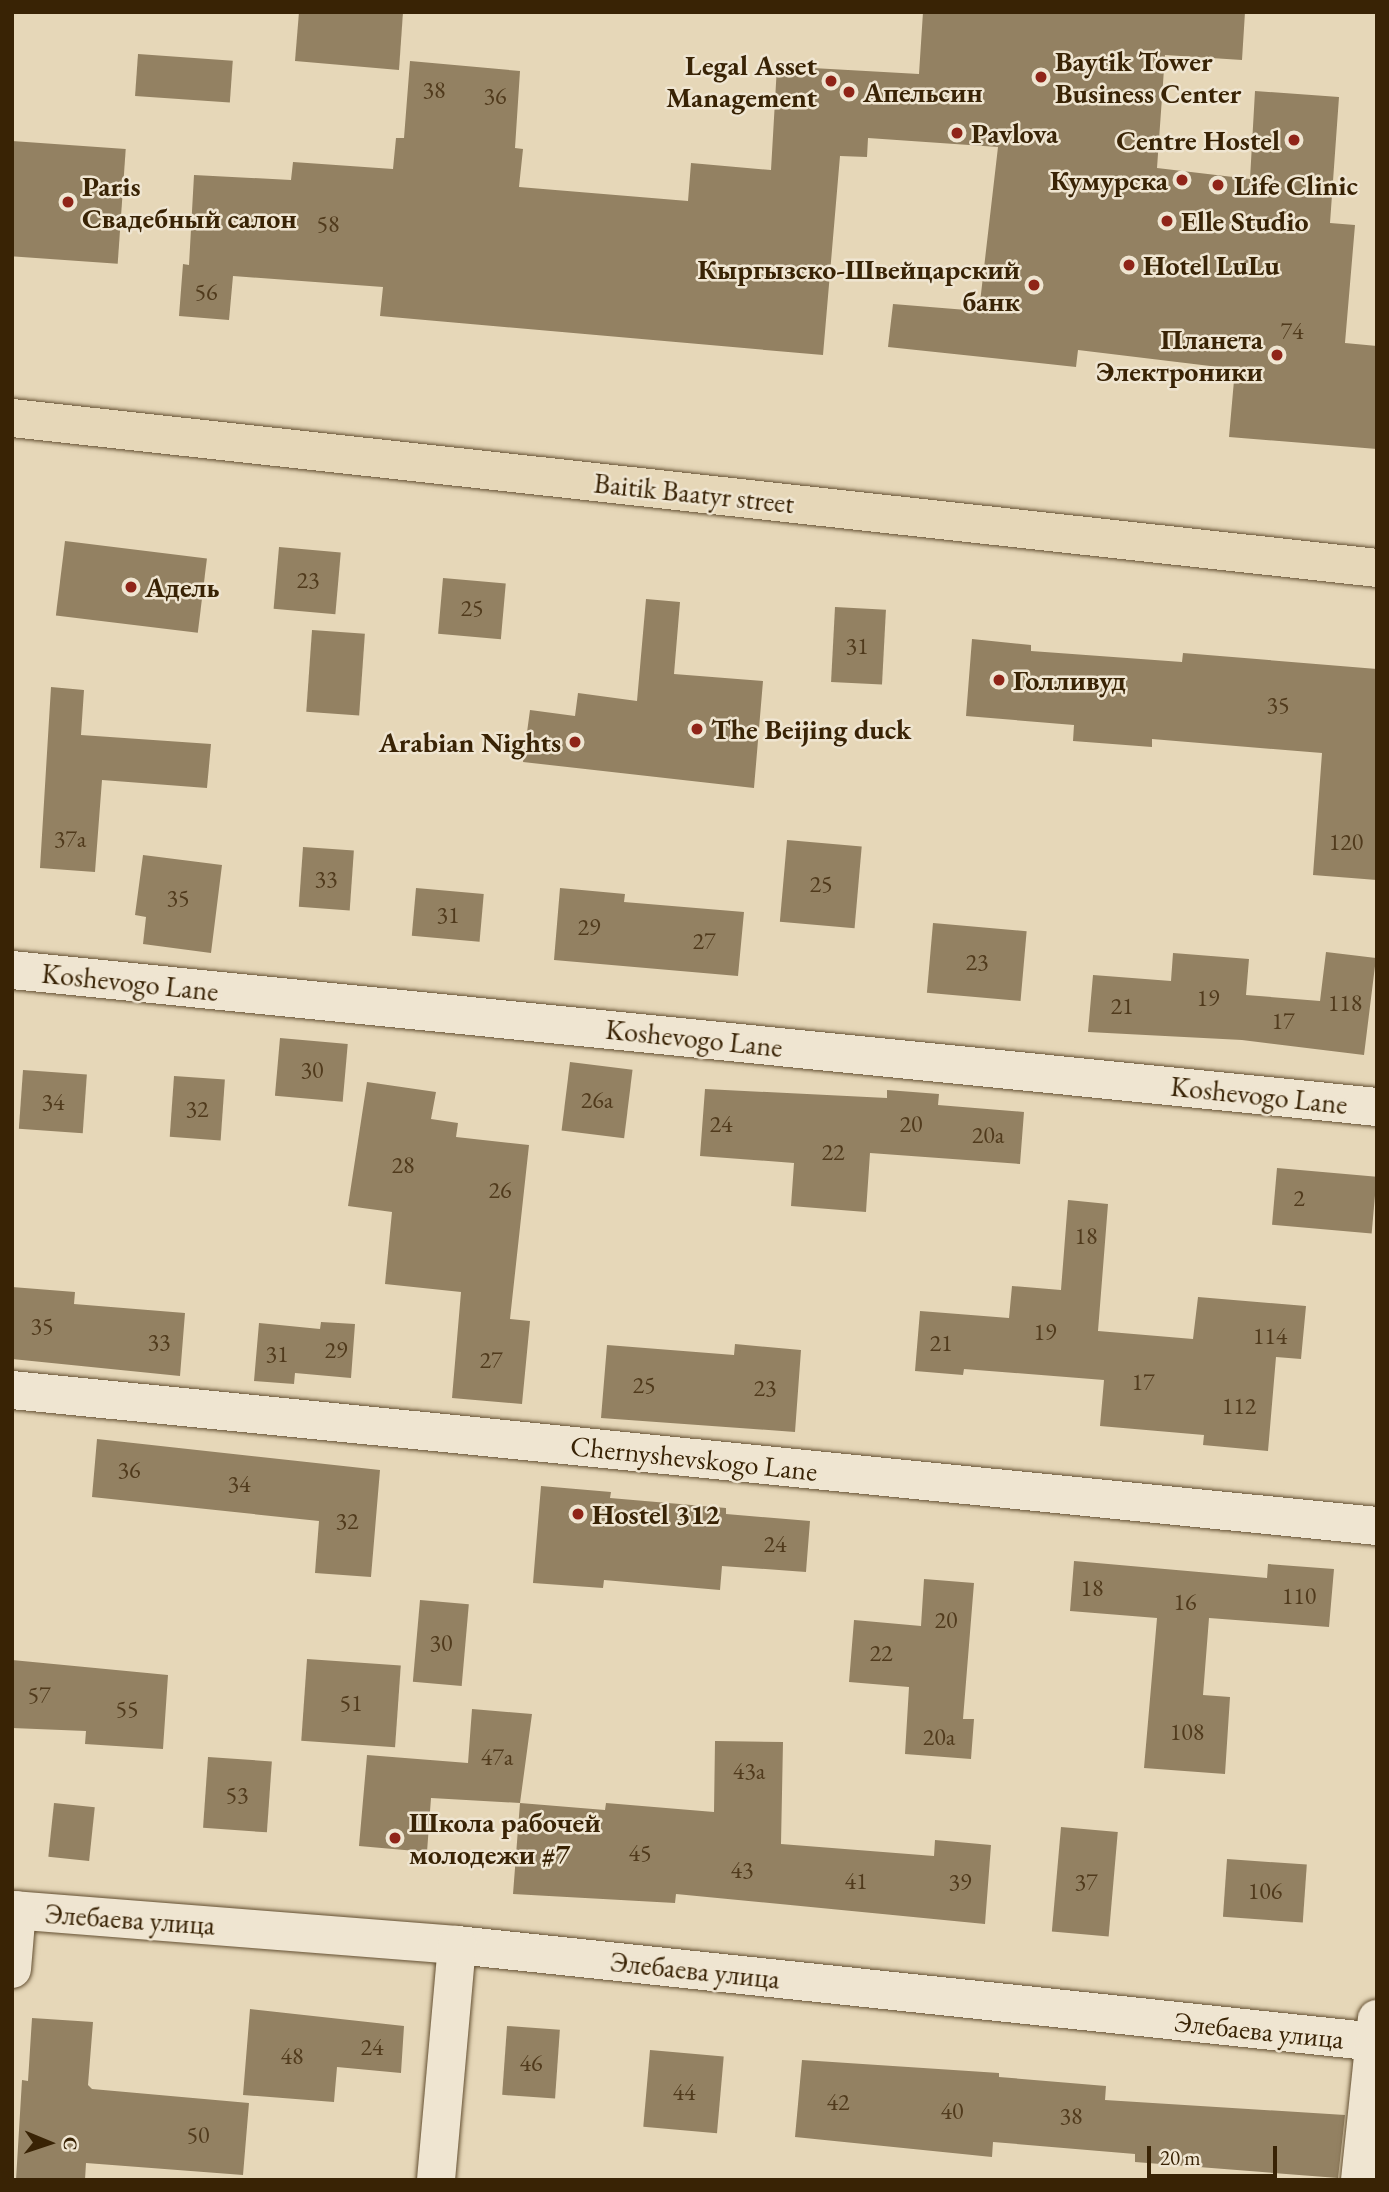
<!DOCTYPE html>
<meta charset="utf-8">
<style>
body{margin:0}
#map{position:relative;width:1389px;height:2192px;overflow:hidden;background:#e6d7b8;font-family:"EB Garamond",serif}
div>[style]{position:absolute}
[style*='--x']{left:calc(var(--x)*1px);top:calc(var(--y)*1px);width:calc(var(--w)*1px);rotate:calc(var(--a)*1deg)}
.building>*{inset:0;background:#938162;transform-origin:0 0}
.roads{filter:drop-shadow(0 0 2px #645032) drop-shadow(0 0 2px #645032)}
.minor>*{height:38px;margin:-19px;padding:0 19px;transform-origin:19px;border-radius:19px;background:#efe5d1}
.major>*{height:38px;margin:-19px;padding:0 19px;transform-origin:19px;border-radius:19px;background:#e6d7b8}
.dots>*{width:19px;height:19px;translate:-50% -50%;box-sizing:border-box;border:4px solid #efe5d1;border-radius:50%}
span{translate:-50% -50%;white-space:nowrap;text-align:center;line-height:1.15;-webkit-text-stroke:5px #efe5d1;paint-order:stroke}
.number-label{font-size:24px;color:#503a1c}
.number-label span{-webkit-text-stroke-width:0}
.poi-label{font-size:28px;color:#392305;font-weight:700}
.left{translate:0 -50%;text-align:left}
.right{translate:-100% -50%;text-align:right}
.street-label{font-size:28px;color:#392305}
.frame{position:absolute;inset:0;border:14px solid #392305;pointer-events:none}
.north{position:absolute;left:14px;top:2108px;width:70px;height:70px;-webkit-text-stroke:5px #efe5d1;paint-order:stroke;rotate:92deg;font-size:19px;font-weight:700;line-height:28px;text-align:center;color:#392305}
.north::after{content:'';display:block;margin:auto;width:24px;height:32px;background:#392305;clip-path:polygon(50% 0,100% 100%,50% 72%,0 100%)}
.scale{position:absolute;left:1147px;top:2146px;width:130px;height:32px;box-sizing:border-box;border:4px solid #392305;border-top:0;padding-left:9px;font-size:21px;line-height:24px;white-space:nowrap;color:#392305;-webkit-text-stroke:5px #efe5d1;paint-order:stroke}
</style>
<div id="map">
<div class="building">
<i style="clip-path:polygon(299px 12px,403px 12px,399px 70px,295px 61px)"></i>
<i style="clip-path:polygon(923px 12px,1245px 12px,1242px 60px,1165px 55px,1157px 168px,1250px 179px,1255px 91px,1339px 97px,1330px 223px,1355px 225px,1345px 343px,1377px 346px,1377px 449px,1229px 437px,1235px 369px,1078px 350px,1076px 367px,888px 347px,893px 304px,979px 311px,998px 147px,868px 138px,867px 157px,840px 156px,823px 355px,380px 316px,383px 287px,233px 276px,229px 320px,179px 316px,183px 264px,189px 265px,194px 175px,291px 180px,293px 162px,393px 169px,396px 138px,404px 138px,410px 61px,520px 71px,515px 148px,523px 149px,519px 187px,688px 201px,691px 163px,771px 170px,777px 66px,919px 74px)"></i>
<i style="left:138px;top:54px;width:95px;height:42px;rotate:4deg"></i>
<i style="left:12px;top:141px;width:114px;height:115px;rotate:4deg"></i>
<i style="left:65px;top:541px;width:143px;height:75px;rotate:7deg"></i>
<i style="left:279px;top:547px;width:62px;height:62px;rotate:5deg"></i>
<i style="left:443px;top:578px;width:63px;height:56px;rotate:5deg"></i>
<i style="clip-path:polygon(646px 599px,680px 602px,674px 674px,763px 681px,754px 788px,523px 762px,530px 710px,575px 716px,578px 693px,637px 701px)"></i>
<i style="left:835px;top:607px;width:51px;height:75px;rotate:3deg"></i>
<i style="left:312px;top:630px;width:53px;height:82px;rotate:4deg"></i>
<i style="clip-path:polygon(972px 639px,1031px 645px,1031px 651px,1182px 662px,1183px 653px,1377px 669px,1377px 880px,1313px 875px,1322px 753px,1152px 739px,1152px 747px,1073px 741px,1074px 725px,966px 716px)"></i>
<i style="clip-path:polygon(51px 687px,84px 690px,81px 735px,211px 744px,207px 788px,102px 780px,95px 872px,40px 868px)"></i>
<i style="left:787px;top:840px;width:75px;height:82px;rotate:5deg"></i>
<i style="left:303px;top:847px;width:51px;height:60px;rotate:4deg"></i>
<i style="clip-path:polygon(143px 855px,222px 865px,211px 953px,143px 944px,146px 917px,135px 915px)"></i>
<i style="left:416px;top:888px;width:68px;height:48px;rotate:5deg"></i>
<i style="clip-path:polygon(560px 888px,625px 894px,624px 902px,744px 912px,738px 976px,554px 960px)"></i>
<i style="left:933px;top:923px;width:94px;height:70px;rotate:5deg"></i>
<i style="clip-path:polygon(1326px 952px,1376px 958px,1364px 1055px,1242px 1040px,1088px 1032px,1093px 975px,1171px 981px,1173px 953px,1249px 959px,1246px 995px,1320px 1001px)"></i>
<i style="left:280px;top:1038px;width:68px;height:58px;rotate:5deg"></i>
<i style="left:570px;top:1062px;width:63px;height:69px;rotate:7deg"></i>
<i style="left:23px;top:1070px;width:64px;height:59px;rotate:4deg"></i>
<i style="left:174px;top:1076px;width:51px;height:61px;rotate:4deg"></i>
<i style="clip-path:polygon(367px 1082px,436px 1092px,431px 1119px,458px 1123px,456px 1137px,529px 1145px,510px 1319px,530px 1321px,522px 1404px,452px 1398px,461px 1292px,385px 1284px,392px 1212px,348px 1206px)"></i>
<i style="clip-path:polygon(705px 1089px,887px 1098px,887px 1090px,939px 1094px,938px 1105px,1024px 1112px,1020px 1164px,870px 1153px,866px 1212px,791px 1206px,794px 1163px,700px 1156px)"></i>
<i style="left:1277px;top:1168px;width:100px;height:57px;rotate:5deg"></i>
<i style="clip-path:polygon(1068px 1200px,1108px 1204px,1098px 1331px,1193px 1339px,1198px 1297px,1306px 1306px,1301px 1359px,1276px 1357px,1268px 1451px,1203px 1445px,1204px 1435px,1100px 1426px,1104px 1380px,964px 1369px,963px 1375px,915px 1371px,920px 1311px,1009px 1318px,1012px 1286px,1061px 1290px)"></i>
<i style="clip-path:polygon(12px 1287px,75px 1292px,74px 1304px,185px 1313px,180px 1376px,12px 1359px)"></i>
<i style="clip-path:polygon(321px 1322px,355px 1324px,351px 1378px,295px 1373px,294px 1384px,254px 1381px,259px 1323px,320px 1329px)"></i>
<i style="clip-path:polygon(735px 1344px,801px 1350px,795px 1432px,601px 1418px,607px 1345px,734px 1355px)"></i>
<i style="clip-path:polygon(97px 1439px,380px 1470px,371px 1577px,315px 1573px,319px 1521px,92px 1497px)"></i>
<i style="clip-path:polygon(541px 1486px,611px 1492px,610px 1498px,726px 1508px,726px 1514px,810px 1521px,806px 1572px,722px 1566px,720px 1590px,604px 1580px,603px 1588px,533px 1583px)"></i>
<i style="clip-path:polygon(1074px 1561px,1267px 1578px,1268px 1564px,1334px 1569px,1329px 1627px,1209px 1618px,1203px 1695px,1230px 1697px,1225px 1774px,1144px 1768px,1157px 1618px,1070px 1611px)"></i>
<i style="clip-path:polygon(924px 1579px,974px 1583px,963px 1719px,974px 1719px,971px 1759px,905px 1754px,909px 1687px,849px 1682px,854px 1620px,921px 1626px)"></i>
<i style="left:420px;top:1600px;width:49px;height:82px;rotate:5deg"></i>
<i style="left:307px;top:1659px;width:94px;height:82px;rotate:4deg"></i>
<i style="clip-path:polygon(12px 1660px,168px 1675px,163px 1749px,85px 1744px,86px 1731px,12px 1728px)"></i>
<i style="clip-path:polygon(472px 1709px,532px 1714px,520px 1803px,431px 1798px,427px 1852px,359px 1846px,367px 1755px,468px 1763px)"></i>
<i style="clip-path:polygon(715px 1741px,783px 1742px,781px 1844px,934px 1856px,935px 1840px,991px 1845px,985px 1924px,676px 1894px,675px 1903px,513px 1894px,520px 1803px,605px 1810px,606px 1803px,714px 1812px)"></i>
<i style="left:208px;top:1757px;width:64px;height:71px;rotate:4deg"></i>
<i style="left:54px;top:1803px;width:41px;height:54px;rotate:6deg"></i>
<i style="left:1061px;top:1827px;width:57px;height:105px;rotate:5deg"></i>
<i style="left:1227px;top:1859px;width:80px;height:58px;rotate:4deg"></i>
<i style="clip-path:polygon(250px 2009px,404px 2026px,401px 2073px,337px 2067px,334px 2102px,243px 2095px)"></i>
<i style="clip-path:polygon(32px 2018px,93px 2022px,88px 2085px,92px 2089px,249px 2103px,243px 2175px,86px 2163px,85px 2180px,16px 2180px,22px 2080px,28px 2081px)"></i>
<i style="left:507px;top:2026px;width:53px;height:69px;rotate:4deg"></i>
<i style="left:650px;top:2050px;width:74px;height:77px;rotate:5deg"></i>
<i style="clip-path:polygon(802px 2060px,999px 2073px,999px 2077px,1106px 2086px,1105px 2100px,1345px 2115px,1338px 2178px,1135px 2162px,1135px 2154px,993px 2142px,992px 2157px,795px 2137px)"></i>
</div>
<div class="roads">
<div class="minor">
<i style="--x:12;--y:970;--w:1372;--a:5.73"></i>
<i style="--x:12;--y:1390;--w:1372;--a:5.69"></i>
<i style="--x:12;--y:1910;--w:446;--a:4.5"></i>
<i style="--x:457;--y:1945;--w:925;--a:6.02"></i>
<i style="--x:12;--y:1969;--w:59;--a:-85.2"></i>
<i style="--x:436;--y:2180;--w:236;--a:-84.9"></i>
<i style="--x:1360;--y:2180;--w:162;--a:-84"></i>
</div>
<div class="major">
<i style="--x:12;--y:418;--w:1373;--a:6.27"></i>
</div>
</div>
<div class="dots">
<i style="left:1041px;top:77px;background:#8f2418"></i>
<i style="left:831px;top:81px;background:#8f2418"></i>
<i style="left:849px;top:92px;background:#8f2418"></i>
<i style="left:957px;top:133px;background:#8f2418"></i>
<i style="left:1294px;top:140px;background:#8f2418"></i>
<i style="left:1182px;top:180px;background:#8f2418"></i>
<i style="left:1218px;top:185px;background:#8f2418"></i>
<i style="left:68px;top:202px;background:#8f2418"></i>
<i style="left:1167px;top:221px;background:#8f2418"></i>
<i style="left:1129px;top:265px;background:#8f2418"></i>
<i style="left:1034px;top:285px;background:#8f2418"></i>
<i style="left:1277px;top:355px;background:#8f2418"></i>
<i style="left:131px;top:587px;background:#8f2418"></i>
<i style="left:999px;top:680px;background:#8f2418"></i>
<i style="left:697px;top:729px;background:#8f2418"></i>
<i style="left:575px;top:742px;background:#8f2418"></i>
<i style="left:578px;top:1514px;background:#8f2418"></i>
<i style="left:395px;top:1838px;background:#8f2418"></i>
</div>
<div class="number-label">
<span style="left:434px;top:90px">38</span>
<span style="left:495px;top:96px">36</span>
<span style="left:328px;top:224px">58</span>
<span style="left:206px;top:292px">56</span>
<span style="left:1292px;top:331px">74</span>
<span style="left:308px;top:580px">23</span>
<span style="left:472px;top:608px">25</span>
<span style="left:857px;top:646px">31</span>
<span style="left:1278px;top:705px">35</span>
<span style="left:70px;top:839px">37а</span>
<span style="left:1346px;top:842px">120</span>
<span style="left:326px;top:879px">33</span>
<span style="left:821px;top:884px">25</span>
<span style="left:178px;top:898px">35</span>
<span style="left:448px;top:915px">31</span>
<span style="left:589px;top:927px">29</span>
<span style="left:704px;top:941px">27</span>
<span style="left:977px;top:962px">23</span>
<span style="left:1208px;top:998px">19</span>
<span style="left:1345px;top:1003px">118</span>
<span style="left:1122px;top:1006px">21</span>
<span style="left:1283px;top:1021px">17</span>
<span style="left:312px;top:1070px">30</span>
<span style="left:597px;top:1100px">26а</span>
<span style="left:53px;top:1102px">34</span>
<span style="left:197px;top:1109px">32</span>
<span style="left:721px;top:1124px">24</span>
<span style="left:911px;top:1124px">20</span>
<span style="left:988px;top:1135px">20а</span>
<span style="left:833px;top:1152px">22</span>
<span style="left:403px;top:1165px">28</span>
<span style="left:500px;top:1190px">26</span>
<span style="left:1299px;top:1198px">2</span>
<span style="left:1086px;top:1236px">18</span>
<span style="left:42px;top:1326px">35</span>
<span style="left:1045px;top:1332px">19</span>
<span style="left:1270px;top:1336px">114</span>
<span style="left:159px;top:1342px">33</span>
<span style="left:941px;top:1343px">21</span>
<span style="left:336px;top:1350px">29</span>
<span style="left:277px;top:1354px">31</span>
<span style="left:491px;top:1360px">27</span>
<span style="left:1143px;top:1382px">17</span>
<span style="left:644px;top:1385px">25</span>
<span style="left:765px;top:1388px">23</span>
<span style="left:1239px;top:1406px">112</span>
<span style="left:129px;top:1470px">36</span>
<span style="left:239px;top:1484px">34</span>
<span style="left:347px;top:1521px">32</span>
<span style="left:775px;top:1544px">24</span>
<span style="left:1092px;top:1588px">18</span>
<span style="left:1299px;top:1596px">110</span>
<span style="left:1185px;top:1602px">16</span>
<span style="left:946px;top:1620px">20</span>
<span style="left:441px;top:1643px">30</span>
<span style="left:881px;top:1653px">22</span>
<span style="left:39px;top:1695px">57</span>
<span style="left:351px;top:1703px">51</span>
<span style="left:127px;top:1709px">55</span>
<span style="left:1187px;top:1732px">108</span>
<span style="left:939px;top:1737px">20а</span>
<span style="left:497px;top:1757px">47а</span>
<span style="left:749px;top:1771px">43а</span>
<span style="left:237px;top:1795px">53</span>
<span style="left:640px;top:1853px">45</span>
<span style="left:742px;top:1870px">43</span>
<span style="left:856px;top:1881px">41</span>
<span style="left:960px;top:1882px">39</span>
<span style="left:1086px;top:1882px">37</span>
<span style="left:1265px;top:1891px">106</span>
<span style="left:372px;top:2047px">24</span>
<span style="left:292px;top:2056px">48</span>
<span style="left:531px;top:2063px">46</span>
<span style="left:684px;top:2092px">44</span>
<span style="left:838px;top:2102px">42</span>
<span style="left:952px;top:2111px">40</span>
<span style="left:1071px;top:2116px">38</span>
<span style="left:198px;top:2135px">50</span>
</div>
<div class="poi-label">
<span class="left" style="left:1055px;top:77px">Baytik Tower<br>Business Center</span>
<span class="right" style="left:817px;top:81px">Legal Asset<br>Management</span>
<span class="left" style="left:863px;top:92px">Апельсин</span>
<span class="left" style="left:971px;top:133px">Pavlova</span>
<span class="right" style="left:1280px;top:140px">Centre Hostel</span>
<span class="right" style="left:1168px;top:180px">Кумурска</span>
<span class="left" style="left:1234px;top:185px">Life Clinic</span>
<span class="left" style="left:82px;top:202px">Paris<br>Свадебный салон</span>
<span class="left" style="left:1181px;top:221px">Elle Studio</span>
<span class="left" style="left:1143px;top:265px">Hotel LuLu</span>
<span class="right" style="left:1020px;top:285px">Кыргызско-Швейцарский<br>банк</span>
<span class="right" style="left:1263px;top:355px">Планета<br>Электроники</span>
<span class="left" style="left:145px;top:587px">Адель</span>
<span class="left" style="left:1013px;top:680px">Голливуд</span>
<span class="left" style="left:711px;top:729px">The Beijing duck</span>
<span class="right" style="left:561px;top:742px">Arabian Nights</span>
<span class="left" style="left:592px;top:1514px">Hostel 312</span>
<span class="left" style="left:409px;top:1838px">Школа рабочей<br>молодежи #7</span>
</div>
<div class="street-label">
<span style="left:694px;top:493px;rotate:6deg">Baitik Baatyr street</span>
<span style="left:130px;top:982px;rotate:6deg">Koshevogo Lane</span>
<span style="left:694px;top:1038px;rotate:6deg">Koshevogo Lane</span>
<span style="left:1259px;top:1095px;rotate:6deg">Koshevogo Lane</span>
<span style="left:694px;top:1458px;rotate:6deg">Chernyshevskogo Lane</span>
<span style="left:130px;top:1919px;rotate:4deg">Элебаева улица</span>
<span style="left:695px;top:1970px;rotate:6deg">Элебаева улица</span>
<span style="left:1259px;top:2030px;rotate:6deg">Элебаева улица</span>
</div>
<div class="frame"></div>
<div class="north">С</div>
<div class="scale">20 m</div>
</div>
